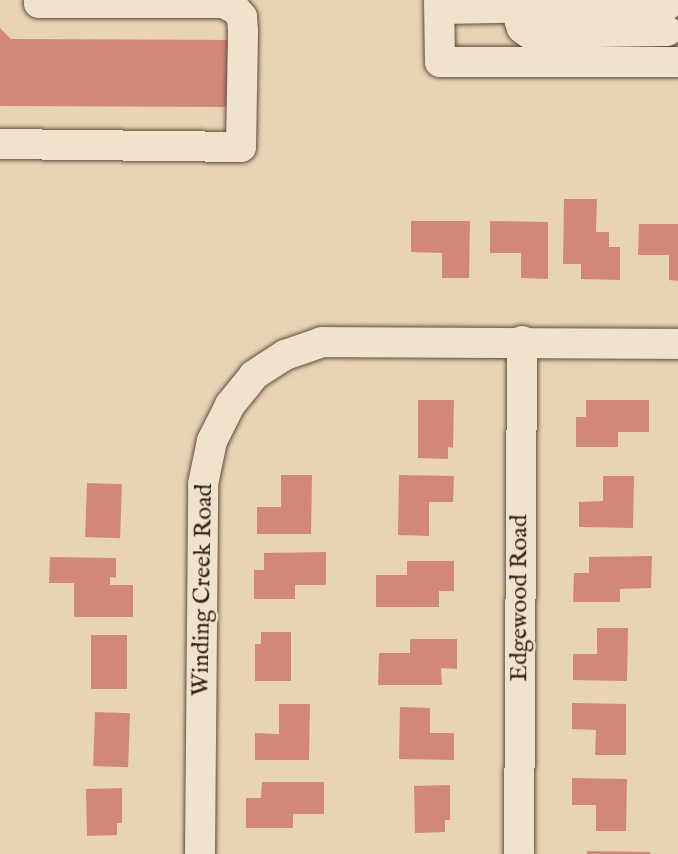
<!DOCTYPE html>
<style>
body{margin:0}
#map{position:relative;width:678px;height:854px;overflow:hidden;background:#e6d4b4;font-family:"IM FELL English",serif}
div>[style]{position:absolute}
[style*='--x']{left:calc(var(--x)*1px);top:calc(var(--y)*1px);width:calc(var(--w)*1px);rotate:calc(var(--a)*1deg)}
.building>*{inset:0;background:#d38777;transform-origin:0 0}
.roads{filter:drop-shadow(0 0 2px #644c3b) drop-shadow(0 0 2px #644c3b)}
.minor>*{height:30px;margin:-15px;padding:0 15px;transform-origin:15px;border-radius:15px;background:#efe3ce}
span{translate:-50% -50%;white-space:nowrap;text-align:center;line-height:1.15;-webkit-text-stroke:5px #efe3ce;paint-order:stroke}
.street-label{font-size:24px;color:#381e13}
</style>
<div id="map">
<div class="building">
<i style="clip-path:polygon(0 28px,11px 39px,236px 40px,236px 107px,0 106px)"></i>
<i style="clip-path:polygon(564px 199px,597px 199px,596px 232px,609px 232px,609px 247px,620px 247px,620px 280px,581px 279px,581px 264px,563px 264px)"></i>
<i style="clip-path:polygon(411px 221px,470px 221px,469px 278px,442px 278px,442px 253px,411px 252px)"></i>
<i style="clip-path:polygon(490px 221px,548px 222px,548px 279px,521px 278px,521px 253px,490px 253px)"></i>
<i style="clip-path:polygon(639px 224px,678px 224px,678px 281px,669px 280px,669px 255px,638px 255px)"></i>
<i style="clip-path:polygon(418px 400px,454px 400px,453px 448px,448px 447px,448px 459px,418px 458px)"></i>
<i style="clip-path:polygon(586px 400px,649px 400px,649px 432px,618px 432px,618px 447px,576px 447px,576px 417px,586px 417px)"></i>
<i style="clip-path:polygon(281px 475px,312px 475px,311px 534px,257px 534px,257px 507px,281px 507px)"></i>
<i style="clip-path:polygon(399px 475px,454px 476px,453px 502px,429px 502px,429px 536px,398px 535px)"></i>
<i style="clip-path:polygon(603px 476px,634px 476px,633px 528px,579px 527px,579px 502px,603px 501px)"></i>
<i style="left:87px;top:483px;width:35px;height:54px;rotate:2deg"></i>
<i style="clip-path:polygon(326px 552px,326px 585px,295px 585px,295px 599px,254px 599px,254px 570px,264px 570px,264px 553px)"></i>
<i style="clip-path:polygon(652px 556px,651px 588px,620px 589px,620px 602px,573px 602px,574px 573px,589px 573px,589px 557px)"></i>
<i style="clip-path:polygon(50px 557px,116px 558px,116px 578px,110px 577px,110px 585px,133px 585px,133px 617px,74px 617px,74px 583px,49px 583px)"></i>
<i style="clip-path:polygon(407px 561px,454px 561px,454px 591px,439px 591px,439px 607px,376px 607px,376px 575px,407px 575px)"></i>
<i style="clip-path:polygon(597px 628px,628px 628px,627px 681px,573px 680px,573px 654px,597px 654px)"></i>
<i style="clip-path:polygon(261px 632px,291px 632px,291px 681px,255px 681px,255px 644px,261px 644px)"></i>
<i style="left:91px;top:635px;width:36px;height:54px"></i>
<i style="clip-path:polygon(410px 639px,457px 639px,457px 669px,441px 668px,442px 685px,378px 685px,379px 653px,410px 653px)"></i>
<i style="clip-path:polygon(572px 703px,626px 704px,626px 755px,595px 755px,596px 730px,572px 729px)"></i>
<i style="clip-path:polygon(279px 704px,310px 704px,309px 760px,255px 760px,255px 733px,279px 734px)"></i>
<i style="clip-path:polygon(400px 707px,430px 708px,430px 733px,454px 733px,454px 760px,399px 759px)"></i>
<i style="left:95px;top:712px;width:35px;height:54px;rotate:2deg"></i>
<i style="clip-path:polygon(572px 778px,627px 779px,626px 831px,596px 831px,596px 805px,572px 805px)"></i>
<i style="clip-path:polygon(262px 782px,324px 782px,324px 814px,293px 814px,293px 828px,246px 828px,246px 798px,261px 798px)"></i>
<i style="clip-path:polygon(450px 785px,450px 820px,445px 820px,445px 832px,415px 833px,414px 786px)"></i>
<i style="clip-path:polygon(122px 788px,122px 823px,117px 823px,117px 835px,87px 836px,86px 789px)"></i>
<i style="clip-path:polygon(587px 851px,650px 852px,650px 854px,587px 854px)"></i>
</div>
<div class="roads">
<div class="minor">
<i style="--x:439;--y:0;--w:62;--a:89.1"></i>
<i style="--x:440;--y:62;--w:238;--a:0"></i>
<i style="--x:440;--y:9;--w:227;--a:-1"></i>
<i style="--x:519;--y:19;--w:9;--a:72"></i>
<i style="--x:522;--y:28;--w:9;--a:36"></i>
<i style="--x:529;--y:33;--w:138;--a:-0.8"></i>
<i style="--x:0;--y:144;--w:241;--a:0.7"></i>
<i style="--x:241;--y:147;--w:116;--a:-89"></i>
<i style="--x:243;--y:31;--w:14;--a:-94"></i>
<i style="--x:242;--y:17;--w:11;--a:-131"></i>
<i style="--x:235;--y:9;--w:13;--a:-153"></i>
<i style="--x:223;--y:3;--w:184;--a:180"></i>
<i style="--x:39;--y:3;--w:3;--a:-90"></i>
<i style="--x:200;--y:854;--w:370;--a:-89.5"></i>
<i style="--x:203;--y:484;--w:44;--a:-78.2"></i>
<i style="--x:212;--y:441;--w:40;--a:-63.4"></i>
<i style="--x:230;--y:405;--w:38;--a:-51"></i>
<i style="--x:254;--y:375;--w:37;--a:-33"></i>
<i style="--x:285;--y:355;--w:39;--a:-19"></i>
<i style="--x:322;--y:342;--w:356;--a:0.3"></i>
<i style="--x:519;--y:854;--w:513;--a:-89.66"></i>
</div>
</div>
<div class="street-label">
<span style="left:203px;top:590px;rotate:-89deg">Winding Creek Road</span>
<span style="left:520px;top:598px;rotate:-90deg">Edgewood Road</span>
</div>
</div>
